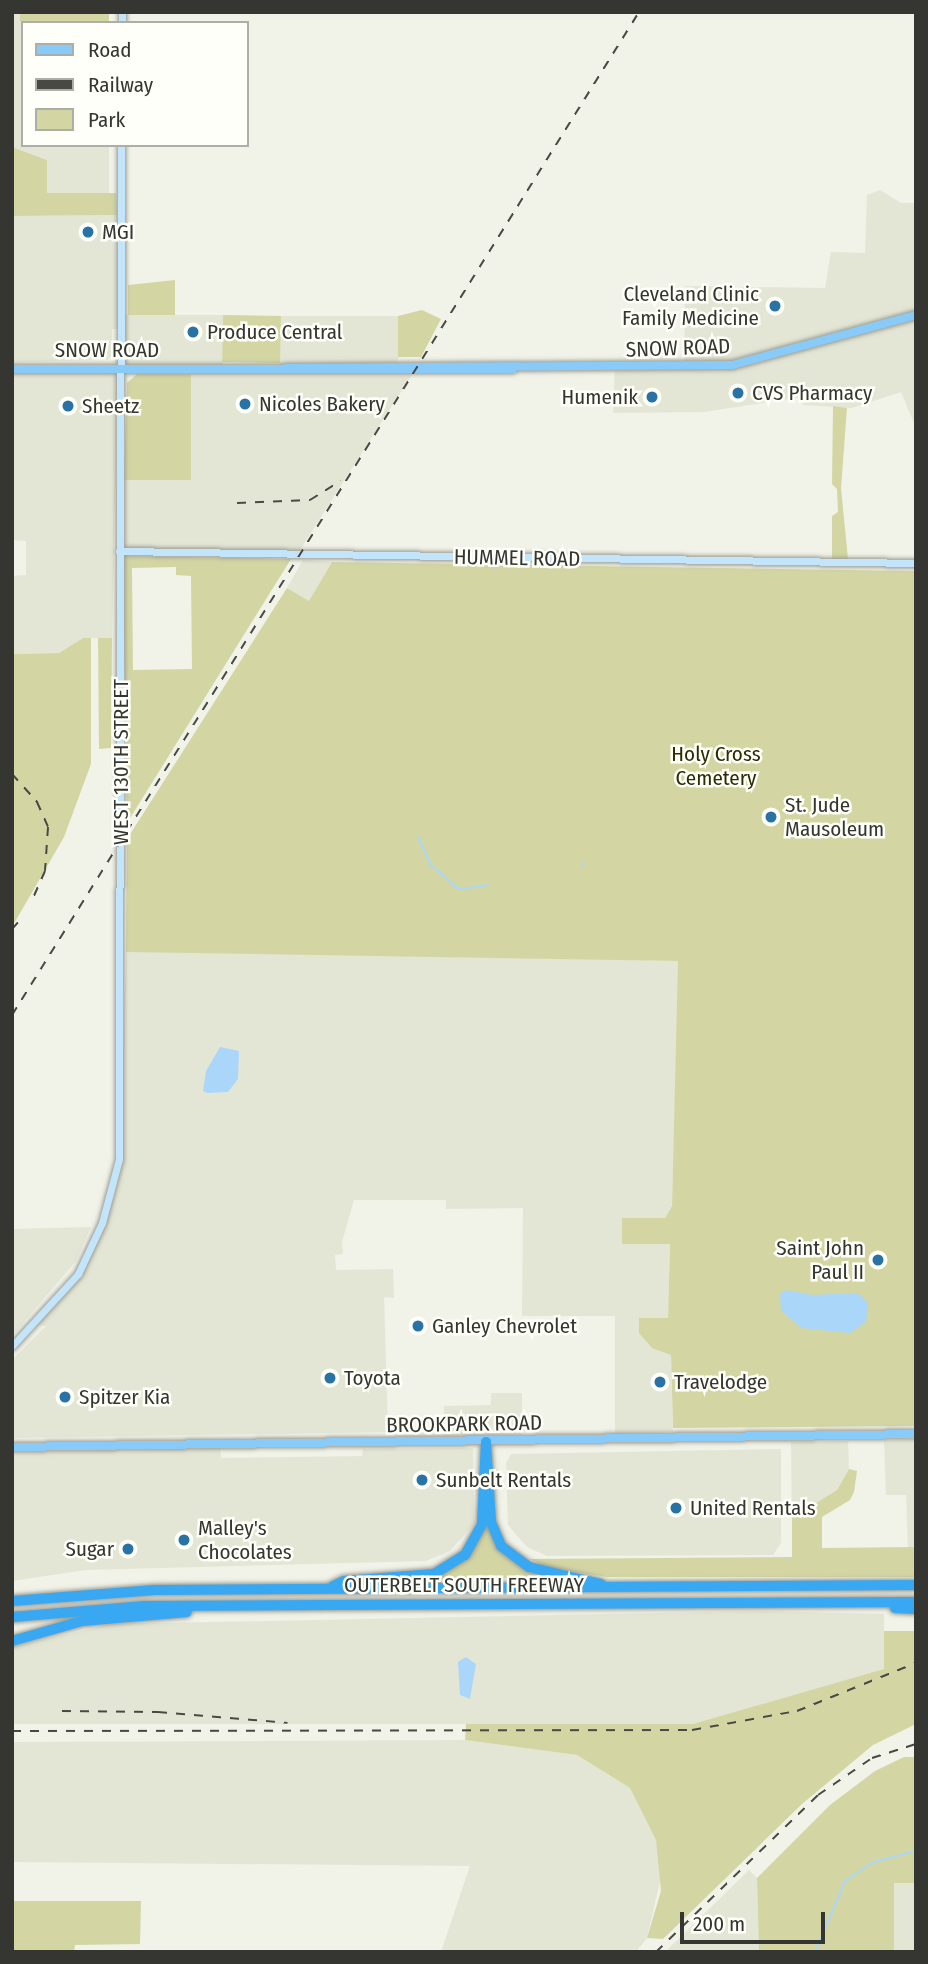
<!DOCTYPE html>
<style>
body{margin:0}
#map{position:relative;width:928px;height:1964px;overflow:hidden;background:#f1f2e8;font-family:"Fira Sans Condensed",sans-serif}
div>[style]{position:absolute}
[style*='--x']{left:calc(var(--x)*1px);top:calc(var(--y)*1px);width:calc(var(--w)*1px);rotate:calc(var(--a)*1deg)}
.built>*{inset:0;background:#e4e6d5;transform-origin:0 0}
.green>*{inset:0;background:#d3d6a3;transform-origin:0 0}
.water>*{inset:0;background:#aad6f9}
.stream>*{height:2px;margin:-1px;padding:0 1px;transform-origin:1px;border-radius:1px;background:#aad6f9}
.roads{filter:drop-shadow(0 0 2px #9c9d94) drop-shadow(0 0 2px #9c9d94)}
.secondary>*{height:7px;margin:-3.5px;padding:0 3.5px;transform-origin:3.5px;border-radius:3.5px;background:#c3e5fb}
.primary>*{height:8px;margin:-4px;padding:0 4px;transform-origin:4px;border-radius:4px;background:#88cbf8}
.highway>*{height:10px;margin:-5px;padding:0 5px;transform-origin:5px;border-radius:5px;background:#38a8f3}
.rail>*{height:2px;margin-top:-1px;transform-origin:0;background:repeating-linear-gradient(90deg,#494944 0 9px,transparent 0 18px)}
.dots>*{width:19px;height:19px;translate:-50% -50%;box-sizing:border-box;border:4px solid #fefff9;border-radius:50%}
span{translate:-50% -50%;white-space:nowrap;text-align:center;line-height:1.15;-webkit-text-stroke:5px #fefff9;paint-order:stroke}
.poi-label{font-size:21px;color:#353531}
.left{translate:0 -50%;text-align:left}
.right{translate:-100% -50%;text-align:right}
.street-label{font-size:21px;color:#353531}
.park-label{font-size:21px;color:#2b2c03}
.frame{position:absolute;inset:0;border:14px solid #353531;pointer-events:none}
.legend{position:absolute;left:21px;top:21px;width:228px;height:126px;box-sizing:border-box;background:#fefff9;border:2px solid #aeaea9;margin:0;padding:9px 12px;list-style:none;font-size:21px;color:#353531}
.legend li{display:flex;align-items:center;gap:14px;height:35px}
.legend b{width:35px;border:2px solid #aeaea9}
.scale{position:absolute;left:680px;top:1912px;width:145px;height:32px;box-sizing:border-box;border:4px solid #353531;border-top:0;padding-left:9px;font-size:21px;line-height:24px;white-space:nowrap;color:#353531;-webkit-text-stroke:5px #fefff9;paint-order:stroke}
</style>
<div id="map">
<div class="built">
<i style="clip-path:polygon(12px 12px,20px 12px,20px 21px,109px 21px,23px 23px,23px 145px,109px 145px,109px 193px,47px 193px,47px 160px,12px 147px)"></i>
<i style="clip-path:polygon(880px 190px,901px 203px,916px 203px,916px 428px,901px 392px,852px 408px,803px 405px,802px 397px,704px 412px,613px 413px,615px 362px,684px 362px,685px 286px,825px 288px,831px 252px,865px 253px,867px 195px)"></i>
<i style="clip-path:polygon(117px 215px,119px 329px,112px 329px,112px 354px,108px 360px,12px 362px,12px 216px)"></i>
<i style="left:123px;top:315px;width:100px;height:50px"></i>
<i style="clip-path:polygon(281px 316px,398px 316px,398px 373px,413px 373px,298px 553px,121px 550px,124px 480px,191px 480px,191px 370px,280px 369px)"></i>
<i style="clip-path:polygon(12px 371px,118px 371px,112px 638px,83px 638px,59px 653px,12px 654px,12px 576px,26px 575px,26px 541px,12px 540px)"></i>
<i style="clip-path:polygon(303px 560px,332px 562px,309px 602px,287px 588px)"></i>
<i style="clip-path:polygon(236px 951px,679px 961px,672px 1206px,665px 1218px,622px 1219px,623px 1244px,670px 1244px,668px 1318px,639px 1318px,671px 1355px,673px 1432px,615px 1434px,615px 1316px,522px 1316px,523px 1208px,446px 1209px,446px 1200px,354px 1200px,342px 1242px,343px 1254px,335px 1255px,336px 1270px,393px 1269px,394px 1298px,384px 1297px,388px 1432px,12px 1438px,12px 1360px,46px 1326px,34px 1325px,71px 1285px,114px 1198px,119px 1175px,126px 952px)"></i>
<i style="clip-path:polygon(91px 1227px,76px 1261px,12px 1336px,12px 1229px)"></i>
<i style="clip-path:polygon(491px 1393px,522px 1393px,522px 1435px,444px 1436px,444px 1406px,491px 1405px)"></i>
<i style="clip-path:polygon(916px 1439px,916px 1547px,908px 1548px,906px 1495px,886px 1495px,884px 1440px)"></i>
<i style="clip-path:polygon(848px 1441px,849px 1469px,837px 1490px,792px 1518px,791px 1442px)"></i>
<i style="clip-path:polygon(220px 1448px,221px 1458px,362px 1456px,363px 1449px,473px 1448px,474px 1524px,450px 1551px,426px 1561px,86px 1570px,12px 1581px,12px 1452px)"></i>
<i style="clip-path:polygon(781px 1449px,781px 1543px,773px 1555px,547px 1556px,527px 1547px,508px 1525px,506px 1463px,511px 1454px)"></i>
<i style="clip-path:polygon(762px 1611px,884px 1614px,884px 1669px,799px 1699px,693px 1724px,12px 1724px,12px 1647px,111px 1624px)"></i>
<i style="clip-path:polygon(465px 1740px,577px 1755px,630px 1788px,656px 1839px,661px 1877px,647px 1938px,636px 1952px,441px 1952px,470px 1866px,12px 1862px,12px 1742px)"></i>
<i style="clip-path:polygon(749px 1870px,757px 1878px,759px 1952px,665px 1952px)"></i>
<i style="left:894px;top:1883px;width:22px;height:69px"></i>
</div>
<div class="green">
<i style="left:20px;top:12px;width:89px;height:9px"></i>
<i style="clip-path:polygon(12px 147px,47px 160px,47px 193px,116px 193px,117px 215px,12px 216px)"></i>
<i style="clip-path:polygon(175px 280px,175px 315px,128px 315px,128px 285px)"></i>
<i style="clip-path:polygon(422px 310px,441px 319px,421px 357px,398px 357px,398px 316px)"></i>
<i style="left:223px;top:315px;width:58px;height:47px;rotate:1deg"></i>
<i style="clip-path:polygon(137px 374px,191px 374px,191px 480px,124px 480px,127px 383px)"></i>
<i style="clip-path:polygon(833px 406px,847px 408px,841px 488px,848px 559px,832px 559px,832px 516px,838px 512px,837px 489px,832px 484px)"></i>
<i style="clip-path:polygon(evenodd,123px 556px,291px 559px,127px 823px,123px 556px,176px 567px,176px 575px,191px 576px,192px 669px,133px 670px,132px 568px,176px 567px)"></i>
<i style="clip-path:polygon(332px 562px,916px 571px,916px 1426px,673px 1428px,671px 1355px,652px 1348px,639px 1333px,639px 1318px,668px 1318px,670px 1244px,622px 1244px,622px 1218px,665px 1218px,672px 1206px,678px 961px,126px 952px,127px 839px,287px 588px,309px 601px)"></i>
<i style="clip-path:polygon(83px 638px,91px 638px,91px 764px,64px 837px,12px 927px,12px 654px,59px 653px)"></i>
<i style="clip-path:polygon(98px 638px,112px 638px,111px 748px,99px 749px)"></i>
<i style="clip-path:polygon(849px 1469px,857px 1471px,854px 1492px,850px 1500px,822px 1517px,822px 1548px,916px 1547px,916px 1577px,607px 1577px,546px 1567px,530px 1559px,792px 1557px,792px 1518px,837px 1490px)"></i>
<i style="clip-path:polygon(485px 1523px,499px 1548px,556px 1578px,429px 1579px,461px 1563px,477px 1542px)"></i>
<i style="clip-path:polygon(884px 1631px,916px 1631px,916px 1724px,873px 1745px,802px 1804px,663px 1939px,647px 1938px,661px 1891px,656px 1840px,630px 1788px,577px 1755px,465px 1740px,466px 1724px,693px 1724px,884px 1669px)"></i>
<i style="clip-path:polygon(904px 1757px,916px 1757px,916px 1883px,894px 1883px,894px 1952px,759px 1952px,757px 1878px,830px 1805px,875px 1771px)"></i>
<i style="clip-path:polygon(12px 1901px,141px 1901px,140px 1944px,75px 1945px,74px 1952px,12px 1952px)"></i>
</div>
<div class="water">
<i style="clip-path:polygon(220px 1047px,239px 1051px,238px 1079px,228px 1092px,207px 1093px,203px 1091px,206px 1071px)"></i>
<i style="clip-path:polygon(787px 1290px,813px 1295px,858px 1293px,868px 1303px,866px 1322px,850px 1333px,801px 1328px,781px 1310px,780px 1294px)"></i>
<i style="clip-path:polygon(466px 1657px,476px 1664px,470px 1699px,460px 1695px,458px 1662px)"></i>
</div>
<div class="stream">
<i style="--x:418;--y:837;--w:31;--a:65"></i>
<i style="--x:431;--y:865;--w:37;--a:41"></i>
<i style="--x:459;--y:889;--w:29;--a:-8"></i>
<i style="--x:583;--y:863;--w:3;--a:90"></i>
<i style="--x:815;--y:1952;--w:77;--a:-67.1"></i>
<i style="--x:845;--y:1881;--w:34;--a:-34"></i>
<i style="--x:873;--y:1862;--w:44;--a:-14.3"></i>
</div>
<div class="roads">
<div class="secondary">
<i style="--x:122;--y:23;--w:11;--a:-90"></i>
<i style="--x:119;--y:551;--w:797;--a:0.86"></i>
<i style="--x:12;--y:1346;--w:98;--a:-47.5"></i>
<i style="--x:78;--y:1274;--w:56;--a:-64.8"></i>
<i style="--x:102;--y:1223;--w:66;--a:-75.1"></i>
<i style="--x:119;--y:1159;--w:1014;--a:-89.89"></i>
</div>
<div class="primary">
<i style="--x:286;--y:368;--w:446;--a:-0.4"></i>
<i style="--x:732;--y:365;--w:191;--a:-15.2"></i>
<i style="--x:12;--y:369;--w:501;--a:0"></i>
<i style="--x:12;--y:1447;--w:904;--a:-0.82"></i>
</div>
<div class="highway">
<i style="--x:486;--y:1442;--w:80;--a:86.4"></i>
<i style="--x:491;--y:1522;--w:26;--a:67"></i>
<i style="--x:501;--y:1546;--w:35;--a:37"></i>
<i style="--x:529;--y:1567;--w:74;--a:13.3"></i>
<i style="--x:333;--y:1586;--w:12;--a:-24"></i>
<i style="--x:344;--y:1581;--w:90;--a:-4.4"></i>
<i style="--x:434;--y:1574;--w:36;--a:-32"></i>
<i style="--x:465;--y:1555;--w:35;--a:-61"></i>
<i style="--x:482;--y:1524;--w:82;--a:-87.2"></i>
<i style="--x:12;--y:1601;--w:143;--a:-4.4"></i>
<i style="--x:155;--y:1590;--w:761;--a:-0.38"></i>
<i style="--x:895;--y:1608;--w:21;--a:3"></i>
<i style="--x:12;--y:1617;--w:133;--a:-4.7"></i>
<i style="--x:145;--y:1606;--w:771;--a:-0.3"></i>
<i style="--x:12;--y:1641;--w:73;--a:-15.9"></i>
<i style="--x:82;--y:1621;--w:105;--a:-4.9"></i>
</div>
</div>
<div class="rail">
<i style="--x:237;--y:503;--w:73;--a:-2.4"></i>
<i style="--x:310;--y:500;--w:36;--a:-32"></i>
<i style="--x:12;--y:774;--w:38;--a:48"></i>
<i style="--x:37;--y:802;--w:27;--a:66"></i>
<i style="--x:48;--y:827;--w:44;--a:93.9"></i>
<i style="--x:45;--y:871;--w:35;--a:114"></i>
<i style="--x:12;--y:929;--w:13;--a:-48"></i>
<i style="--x:12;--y:1015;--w:1183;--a:-57.99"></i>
<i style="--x:62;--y:1711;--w:96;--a:0.6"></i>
<i style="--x:158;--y:1712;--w:130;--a:4.8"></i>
<i style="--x:12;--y:1731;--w:680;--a:-0.08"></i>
<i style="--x:692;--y:1730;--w:107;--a:-10.3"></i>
<i style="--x:797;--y:1711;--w:128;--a:-22"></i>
<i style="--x:656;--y:1952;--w:226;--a:-44.1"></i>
<i style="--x:818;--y:1795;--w:65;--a:-34.4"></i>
<i style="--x:872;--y:1758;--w:46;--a:-17.7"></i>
</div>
<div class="dots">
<i style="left:88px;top:232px;background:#2872a6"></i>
<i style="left:775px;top:306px;background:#2872a6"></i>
<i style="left:193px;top:332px;background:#2872a6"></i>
<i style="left:738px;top:393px;background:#2872a6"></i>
<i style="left:652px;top:397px;background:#2872a6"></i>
<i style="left:245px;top:404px;background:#2872a6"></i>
<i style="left:68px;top:406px;background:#2872a6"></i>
<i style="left:771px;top:817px;background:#2872a6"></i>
<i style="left:878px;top:1260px;background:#2872a6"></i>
<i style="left:418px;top:1326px;background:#2872a6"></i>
<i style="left:330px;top:1378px;background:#2872a6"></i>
<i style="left:660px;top:1382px;background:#2872a6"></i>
<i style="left:65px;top:1397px;background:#2872a6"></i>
<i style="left:422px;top:1480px;background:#2872a6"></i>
<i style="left:676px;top:1508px;background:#2872a6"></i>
<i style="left:184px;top:1540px;background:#2872a6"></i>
<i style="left:128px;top:1549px;background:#2872a6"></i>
</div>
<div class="poi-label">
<span class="left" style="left:102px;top:232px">MGI</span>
<span class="right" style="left:759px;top:306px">Cleveland Clinic<br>Family Medicine</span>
<span class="left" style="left:207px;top:332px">Produce Central</span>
<span class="left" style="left:752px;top:393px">CVS Pharmacy</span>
<span class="right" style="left:638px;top:397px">Humenik</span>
<span class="left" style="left:259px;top:404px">Nicoles Bakery</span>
<span class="left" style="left:82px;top:406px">Sheetz</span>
<span class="left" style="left:785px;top:817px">St. Jude<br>Mausoleum</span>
<span class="right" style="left:864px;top:1260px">Saint John<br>Paul II</span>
<span class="left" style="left:432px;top:1326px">Ganley Chevrolet</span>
<span class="left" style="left:344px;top:1378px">Toyota</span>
<span class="left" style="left:674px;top:1382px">Travelodge</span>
<span class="left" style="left:79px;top:1397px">Spitzer Kia</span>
<span class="left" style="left:436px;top:1480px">Sunbelt Rentals</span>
<span class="left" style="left:690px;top:1508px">United Rentals</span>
<span class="left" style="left:198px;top:1540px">Malley's<br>Chocolates</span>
<span class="right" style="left:114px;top:1549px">Sugar</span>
</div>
<div class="street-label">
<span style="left:678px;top:348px;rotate:-2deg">SNOW ROAD</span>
<span style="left:107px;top:350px">SNOW ROAD</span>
<span style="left:517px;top:558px;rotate:1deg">HUMMEL ROAD</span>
<span style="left:121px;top:762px;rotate:-90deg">WEST 130TH STREET</span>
<span style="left:464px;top:1424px;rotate:-1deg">BROOKPARK ROAD</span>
<span style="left:464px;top:1585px">OUTERBELT SOUTH FREEWAY</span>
</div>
<div class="park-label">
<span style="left:716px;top:766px">Holy Cross<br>Cemetery</span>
</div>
<div class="frame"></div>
<ul class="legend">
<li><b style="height:9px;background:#88cbf8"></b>Road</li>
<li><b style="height:9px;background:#494944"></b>Railway</li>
<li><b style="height:19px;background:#d3d6a3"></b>Park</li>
</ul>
<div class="scale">200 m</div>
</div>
